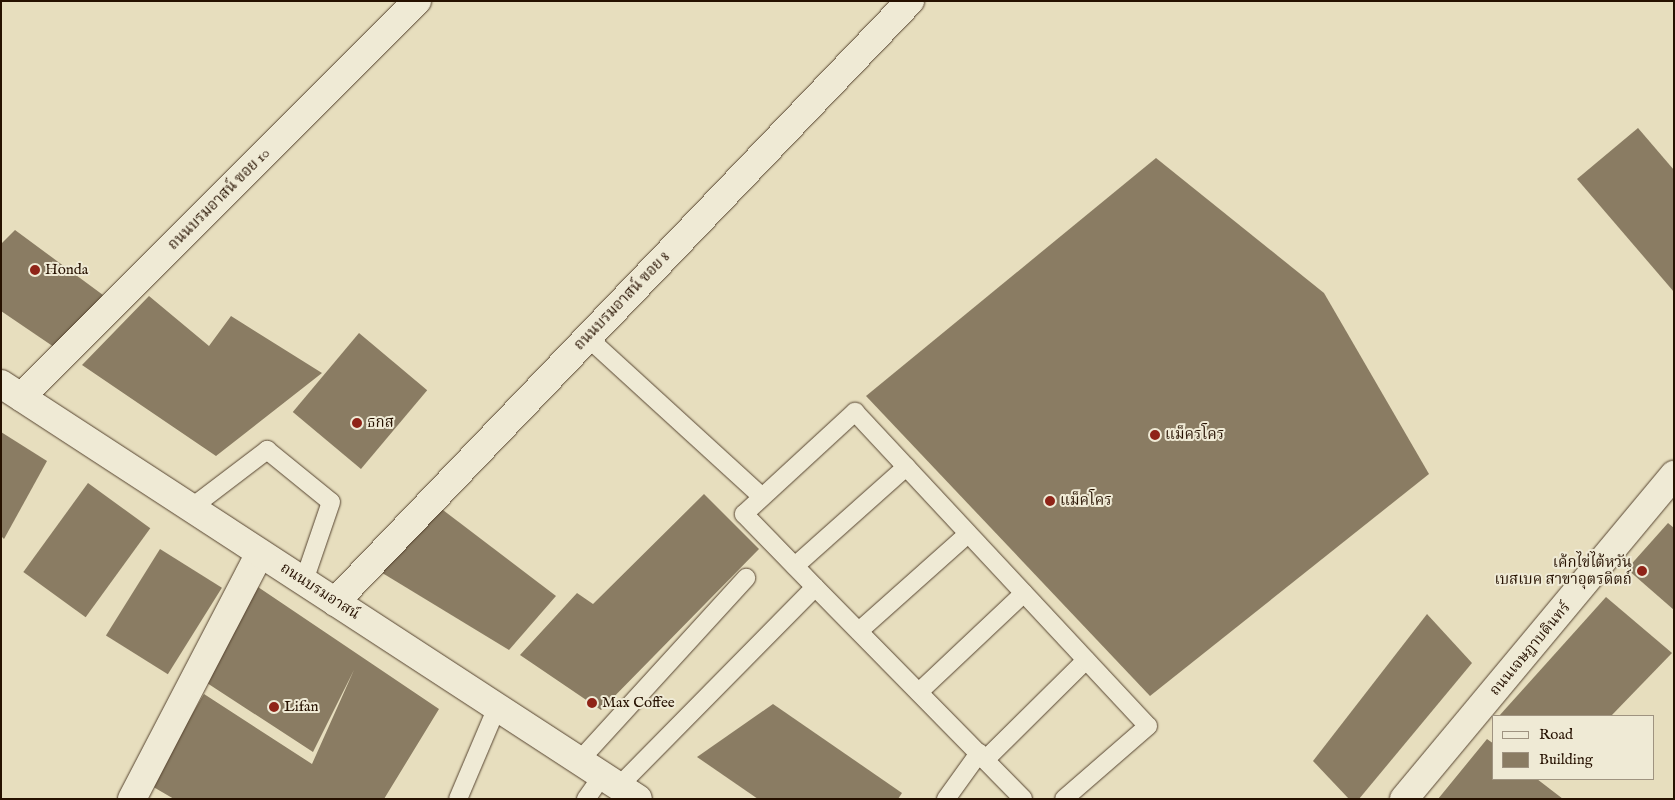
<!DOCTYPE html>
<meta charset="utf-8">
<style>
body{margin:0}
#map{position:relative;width:1675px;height:800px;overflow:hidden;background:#e7debe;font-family:"IM FELL English","Noto Serif Thai",serif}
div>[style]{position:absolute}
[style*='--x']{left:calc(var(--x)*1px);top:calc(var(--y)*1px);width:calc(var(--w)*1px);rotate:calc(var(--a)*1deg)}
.building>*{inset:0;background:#8a7c63;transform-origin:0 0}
.roads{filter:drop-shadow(0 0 1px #564430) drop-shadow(0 0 1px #564430)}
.service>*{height:18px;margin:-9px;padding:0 9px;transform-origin:9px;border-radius:9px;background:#efead5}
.minor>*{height:28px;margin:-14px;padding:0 14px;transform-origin:14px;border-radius:14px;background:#efead5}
.tertiary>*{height:28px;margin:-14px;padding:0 14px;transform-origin:14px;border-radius:14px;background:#efead5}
.secondary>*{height:28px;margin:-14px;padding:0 14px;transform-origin:14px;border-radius:14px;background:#efead5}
.dots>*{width:14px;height:14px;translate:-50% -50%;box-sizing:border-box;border:2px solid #efead5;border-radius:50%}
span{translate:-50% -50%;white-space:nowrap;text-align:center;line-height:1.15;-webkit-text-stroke:4px #efead5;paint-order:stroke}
.street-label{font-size:15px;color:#261100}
.poi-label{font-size:15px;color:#261100}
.left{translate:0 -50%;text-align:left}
.right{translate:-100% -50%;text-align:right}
.frame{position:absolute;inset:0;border:2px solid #261100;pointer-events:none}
.legend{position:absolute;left:1492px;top:715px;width:162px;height:65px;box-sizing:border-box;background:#efead5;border:1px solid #9f9380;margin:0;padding:6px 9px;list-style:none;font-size:15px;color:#261100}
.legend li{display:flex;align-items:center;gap:10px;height:25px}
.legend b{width:25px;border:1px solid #9f9380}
</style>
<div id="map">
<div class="building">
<i style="clip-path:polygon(1638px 128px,1674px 170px,1674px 292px,1577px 179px)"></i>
<i style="clip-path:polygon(1156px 158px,1324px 293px,1429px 474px,1150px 696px,866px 396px)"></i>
<i style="clip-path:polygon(15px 230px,103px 295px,54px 347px,1px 311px,1px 244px)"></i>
<i style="clip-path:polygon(149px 296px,209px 346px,231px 316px,322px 373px,216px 456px,82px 365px)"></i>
<i style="left:359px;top:333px;width:89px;height:103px;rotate:40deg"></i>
<i style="clip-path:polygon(1px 432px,47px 461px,4px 539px,1px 536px)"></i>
<i style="left:88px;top:483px;width:77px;height:110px;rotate:36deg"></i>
<i style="clip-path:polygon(704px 494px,759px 549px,601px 710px,520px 655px,577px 593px,593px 604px)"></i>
<i style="clip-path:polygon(439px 507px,556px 596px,509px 650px,379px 571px)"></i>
<i style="clip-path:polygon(1668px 523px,1674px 528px,1674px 610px,1627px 569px)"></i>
<i style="left:160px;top:549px;width:73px;height:102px;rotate:32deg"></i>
<i style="clip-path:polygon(258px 587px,439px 709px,384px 799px,174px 799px,150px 785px,204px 694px,312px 764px,354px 670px,313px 752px,207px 683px)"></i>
<i style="clip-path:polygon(1606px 597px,1672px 653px,1611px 716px,1499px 716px)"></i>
<i style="clip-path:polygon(1427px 614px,1472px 663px,1359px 799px,1349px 799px,1313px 761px)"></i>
<i style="clip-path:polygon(773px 704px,902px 793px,898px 799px,758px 799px,697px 757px)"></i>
<i style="clip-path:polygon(1487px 739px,1494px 744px,1494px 779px,1537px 779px,1563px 799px,1438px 799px)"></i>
</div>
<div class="roads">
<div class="service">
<i style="--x:587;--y:337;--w:237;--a:42.4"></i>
<i style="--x:191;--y:508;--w:96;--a:-37.3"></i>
<i style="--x:267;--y:450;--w:82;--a:39.1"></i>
<i style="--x:331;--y:502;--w:83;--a:108.9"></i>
<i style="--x:795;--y:566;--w:149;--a:-41.7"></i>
<i style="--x:815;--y:587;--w:297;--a:45.5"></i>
<i style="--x:859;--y:631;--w:146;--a:-41.7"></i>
<i style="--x:919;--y:692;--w:144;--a:-43.3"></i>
<i style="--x:985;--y:760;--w:142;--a:-44.7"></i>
<i style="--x:579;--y:761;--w:248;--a:-47.6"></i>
<i style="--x:619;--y:786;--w:279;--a:-45.4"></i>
<i style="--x:815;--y:587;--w:102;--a:-134.2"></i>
<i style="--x:744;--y:514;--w:151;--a:-42.6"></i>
<i style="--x:855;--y:412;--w:429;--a:47"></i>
<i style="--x:1148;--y:726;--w:111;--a:139"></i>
<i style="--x:458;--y:799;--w:100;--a:-67"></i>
<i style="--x:586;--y:799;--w:28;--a:-55"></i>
<i style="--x:946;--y:799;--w:57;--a:-54.3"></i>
</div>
<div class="minor">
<i style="--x:21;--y:397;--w:560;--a:-45"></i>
<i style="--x:335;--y:602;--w:832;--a:-46.27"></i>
<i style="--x:132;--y:799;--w:277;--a:-62.5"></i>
</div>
<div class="tertiary">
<i style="--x:1404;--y:799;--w:422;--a:-50.2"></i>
</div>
<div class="secondary">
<i style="--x:1;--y:384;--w:760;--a:33.08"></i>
</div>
</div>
<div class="dots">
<i style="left:35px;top:270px;background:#8f2418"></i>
<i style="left:357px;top:423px;background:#8f2418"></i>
<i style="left:1155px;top:435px;background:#8f2418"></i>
<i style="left:1050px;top:501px;background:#8f2418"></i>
<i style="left:1642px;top:571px;background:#8f2418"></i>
<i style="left:592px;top:703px;background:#8f2418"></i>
<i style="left:274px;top:707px;background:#8f2418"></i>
</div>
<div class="street-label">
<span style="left:219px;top:199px;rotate:-45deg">ถนนบรมอาสน์ ฃอย 10</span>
<span style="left:622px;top:301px;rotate:-46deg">ถนนบรมอาสน์ ฃอย 8</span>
<span style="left:320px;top:591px;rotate:33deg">ถนนบรมอาสน์</span>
<span style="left:1530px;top:649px;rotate:-50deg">ถนนเจษฎาบดินทร์</span>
</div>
<div class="poi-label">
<span class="left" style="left:45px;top:270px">Honda</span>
<span class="left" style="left:367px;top:423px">ธกส</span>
<span class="left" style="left:1165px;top:435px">แม็ครโคร</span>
<span class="left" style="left:1060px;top:501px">แม็คโคร</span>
<span class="right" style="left:1632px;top:571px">เค้กไข่ไต้หวัน<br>เบสเบค สาขาอุตรดิตถ์</span>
<span class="left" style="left:602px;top:703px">Max Coffee</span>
<span class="left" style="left:284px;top:707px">Lifan</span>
</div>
<div class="frame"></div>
<ul class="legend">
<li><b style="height:6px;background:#efead5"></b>Road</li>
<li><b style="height:14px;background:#8a7c63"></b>Building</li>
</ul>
</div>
